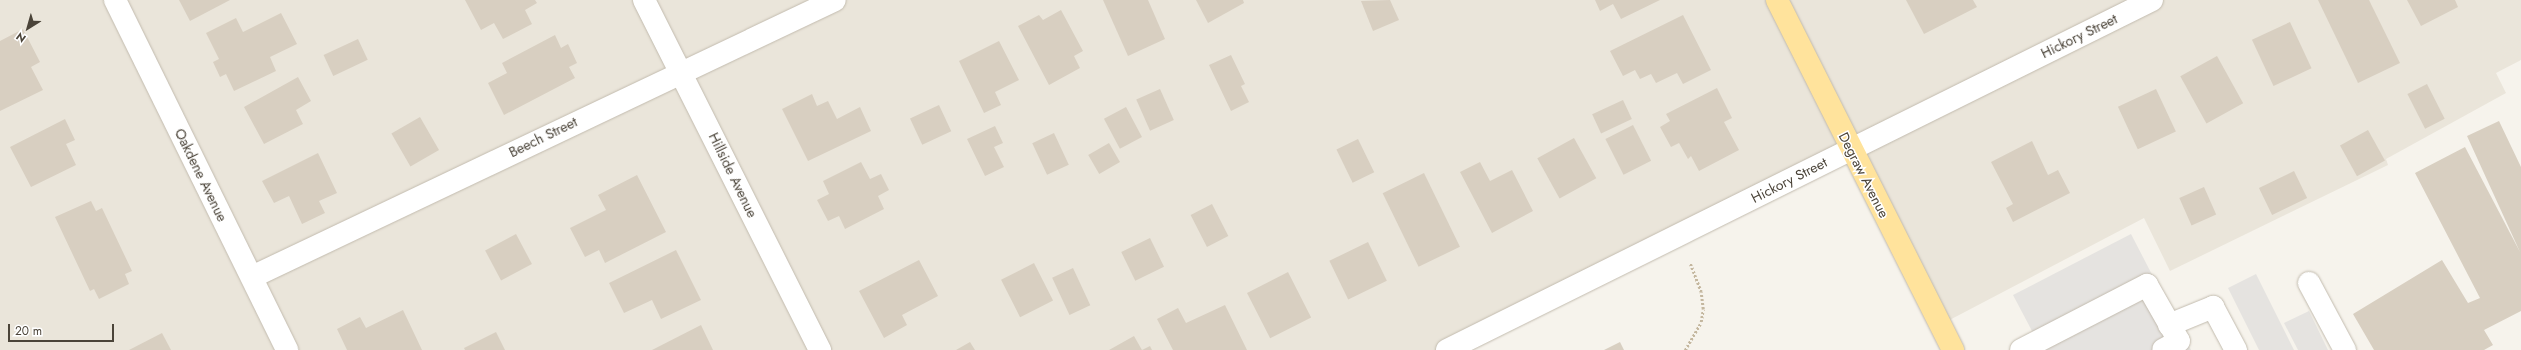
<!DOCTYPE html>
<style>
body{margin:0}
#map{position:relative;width:2521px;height:350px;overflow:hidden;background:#f6f3ec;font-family:Jost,sans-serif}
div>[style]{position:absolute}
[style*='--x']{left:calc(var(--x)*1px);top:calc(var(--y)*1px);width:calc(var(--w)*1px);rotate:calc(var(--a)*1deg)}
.residential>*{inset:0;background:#eae5da}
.parking>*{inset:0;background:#e5e3e0}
.building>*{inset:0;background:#d8cfc1;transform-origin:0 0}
.path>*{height:2.5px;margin-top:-1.25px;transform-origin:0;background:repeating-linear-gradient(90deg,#c4b79f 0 2px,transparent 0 4px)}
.roads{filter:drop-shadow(0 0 1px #c2bbae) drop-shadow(0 0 1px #c2bbae)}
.minor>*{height:22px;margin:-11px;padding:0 11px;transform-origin:11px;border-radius:11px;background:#fff}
.major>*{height:22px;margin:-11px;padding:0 11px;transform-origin:11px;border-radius:11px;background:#ffe39c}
span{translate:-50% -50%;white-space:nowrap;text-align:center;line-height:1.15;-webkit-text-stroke:3px #fff;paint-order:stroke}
.street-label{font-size:14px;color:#4b4439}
.north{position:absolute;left:8px;top:8px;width:40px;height:40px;-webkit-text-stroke:3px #fff;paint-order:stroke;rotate:217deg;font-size:11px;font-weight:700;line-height:16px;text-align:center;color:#4b4439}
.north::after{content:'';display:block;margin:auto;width:14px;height:18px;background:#4b4439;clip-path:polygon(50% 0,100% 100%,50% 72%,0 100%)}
.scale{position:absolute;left:8px;top:324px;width:106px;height:18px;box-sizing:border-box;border:2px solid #4b4439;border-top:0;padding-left:5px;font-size:12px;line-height:14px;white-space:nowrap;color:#4b4439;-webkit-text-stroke:3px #fff;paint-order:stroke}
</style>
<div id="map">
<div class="residential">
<i style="clip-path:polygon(0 0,2521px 0,2521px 60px,2496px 73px,2506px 93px,2386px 159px,2388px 165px,2170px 271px,2144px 218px,1940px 325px,1851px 149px,1447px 350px,0 350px)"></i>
</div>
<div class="parking">
<i style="clip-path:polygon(2131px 234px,2191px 350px,2042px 350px,2013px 295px)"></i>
<i style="clip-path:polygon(2256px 274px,2294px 350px,2259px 350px,2228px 288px)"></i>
<i style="clip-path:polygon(2309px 311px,2328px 350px,2298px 350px,2284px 323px)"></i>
</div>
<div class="building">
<i style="clip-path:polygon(179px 0,230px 0,190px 21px)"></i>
<i style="clip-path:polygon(465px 0,535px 0,537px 3px,525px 10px,532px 24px,503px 39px,494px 23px,481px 30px)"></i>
<i style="clip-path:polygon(1103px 0,1148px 0,1165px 39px,1128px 56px)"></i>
<i style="clip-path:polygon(1196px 0,1243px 0,1244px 3px,1208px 23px)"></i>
<i style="clip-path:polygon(1390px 0,1399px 20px,1373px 31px,1361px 1px)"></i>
<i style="clip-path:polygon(1595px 0,1660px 0,1621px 19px,1613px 4px,1600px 11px)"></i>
<i style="clip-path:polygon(1906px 0,1973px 0,1977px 7px,1924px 34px)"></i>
<i style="clip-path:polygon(2318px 0,2369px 0,2400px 63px,2358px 83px)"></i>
<i style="clip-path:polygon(2407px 0,2455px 0,2458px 7px,2421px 26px)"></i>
<i style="clip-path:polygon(1061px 10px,1083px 51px,1074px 56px,1080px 68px,1049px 85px,1018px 26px,1039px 15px,1043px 20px)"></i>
<i style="clip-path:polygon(281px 13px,297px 44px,270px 57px,276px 71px,234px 91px,226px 74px,220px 77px,213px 62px,219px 59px,206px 33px,236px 18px,243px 32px)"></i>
<i style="clip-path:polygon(1683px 15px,1711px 70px,1683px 84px,1677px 73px,1656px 83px,1651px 74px,1640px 79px,1635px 70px,1623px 76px,1610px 51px)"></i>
<i style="left:2290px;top:22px;width:51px;height:42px;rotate:65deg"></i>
<i style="clip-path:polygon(23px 29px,40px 62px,31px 67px,43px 90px,0 111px,0 41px)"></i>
<i style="clip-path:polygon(555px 35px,561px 48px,568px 44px,577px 63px,569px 67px,575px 78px,504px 115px,488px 83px,507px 73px,502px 63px)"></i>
<i style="left:358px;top:39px;width:23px;height:38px;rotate:65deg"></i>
<i style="clip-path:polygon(999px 41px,1019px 80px,995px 92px,1001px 105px,984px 113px,959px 61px)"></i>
<i style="clip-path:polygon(1231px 55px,1245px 84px,1241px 86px,1249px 102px,1231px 111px,1209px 65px)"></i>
<i style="left:2217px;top:56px;width:54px;height:42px;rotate:61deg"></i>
<i style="clip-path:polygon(298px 77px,311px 101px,296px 110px,303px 124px,264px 144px,244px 107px)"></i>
<i style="left:2427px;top:84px;width:39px;height:22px;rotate:63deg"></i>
<i style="clip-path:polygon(1717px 88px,1732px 118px,1724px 122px,1739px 150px,1699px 171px,1691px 156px,1688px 159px,1679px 143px,1671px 147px,1660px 127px,1670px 121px,1666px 114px)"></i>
<i style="left:1160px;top:89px;width:34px;height:26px;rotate:66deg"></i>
<i style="left:2156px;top:89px;width:47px;height:42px;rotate:65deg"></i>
<i style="clip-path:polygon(812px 94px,817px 106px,828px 101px,837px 119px,860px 107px,871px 131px,808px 161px,782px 109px)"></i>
<i style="left:1623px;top:100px;width:21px;height:34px;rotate:65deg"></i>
<i style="left:939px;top:105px;width:29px;height:32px;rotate:65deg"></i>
<i style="left:1126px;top:107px;width:34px;height:25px;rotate:62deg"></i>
<i style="left:420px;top:117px;width:38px;height:33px;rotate:60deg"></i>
<i style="clip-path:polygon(65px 119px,75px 140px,66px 144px,76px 165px,31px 187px,10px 147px)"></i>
<i style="clip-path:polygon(2499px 121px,2521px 167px,2521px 311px,2484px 330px,2493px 345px,2484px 350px,2374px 350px,2353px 314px,2442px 260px,2468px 303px,2480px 298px,2415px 173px,2465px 147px,2520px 252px,2467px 136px)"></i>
<i style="left:1633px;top:125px;width:40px;height:31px;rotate:63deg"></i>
<i style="clip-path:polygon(995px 126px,1003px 143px,994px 147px,1004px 167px,985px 176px,967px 139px)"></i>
<i style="left:2368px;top:130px;width:35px;height:32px;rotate:61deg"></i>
<i style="left:1054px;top:133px;width:35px;height:24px;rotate:65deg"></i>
<i style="left:1574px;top:138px;width:46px;height:42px;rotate:61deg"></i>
<i style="left:1358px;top:139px;width:37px;height:24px;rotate:64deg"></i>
<i style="clip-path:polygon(2032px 141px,2048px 175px,2058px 170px,2070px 193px,2013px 222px,2006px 208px,2013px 204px,1991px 162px)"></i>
<i style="left:1109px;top:143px;width:22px;height:24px;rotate:60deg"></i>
<i style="clip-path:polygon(318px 153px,337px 193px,319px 201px,325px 213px,302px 224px,289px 196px,274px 203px,262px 181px)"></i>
<i style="clip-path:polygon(861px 162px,870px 179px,881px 174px,889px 190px,878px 196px,884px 209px,845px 229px,839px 216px,828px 221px,817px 200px,829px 194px,823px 181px)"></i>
<i style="clip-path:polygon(1480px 162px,1490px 181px,1512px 170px,1533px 211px,1492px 233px,1460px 172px)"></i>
<i style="left:2294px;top:171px;width:30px;height:39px;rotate:64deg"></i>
<i style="left:1424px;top:173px;width:82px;height:46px;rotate:64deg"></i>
<i style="clip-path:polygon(637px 175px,666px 232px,605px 263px,599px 250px,585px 257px,570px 228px,606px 210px,598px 195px)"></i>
<i style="left:2204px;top:187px;width:30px;height:27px;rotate:66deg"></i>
<i style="clip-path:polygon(91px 201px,96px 211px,102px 208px,132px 271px,125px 274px,129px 284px,99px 299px,94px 289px,90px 291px,55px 217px)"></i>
<i style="left:1212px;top:204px;width:36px;height:24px;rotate:63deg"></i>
<i style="left:516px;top:234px;width:34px;height:35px;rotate:62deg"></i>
<i style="left:1150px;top:238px;width:32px;height:32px;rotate:64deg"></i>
<i style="left:1368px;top:242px;width:43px;height:43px;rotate:64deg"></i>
<i style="clip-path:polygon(676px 250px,701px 300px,661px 319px,652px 300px,624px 313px,609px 283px)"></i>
<i style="clip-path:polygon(919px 260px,938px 296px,902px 315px,907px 325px,884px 338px,859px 291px)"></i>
<i style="left:1034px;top:263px;width:42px;height:37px;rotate:63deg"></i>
<i style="left:1073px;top:268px;width:41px;height:23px;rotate:65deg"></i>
<i style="left:1288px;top:272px;width:51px;height:46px;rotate:63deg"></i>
<i style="clip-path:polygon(1225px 305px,1247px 350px,1173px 350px,1157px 319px,1178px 308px,1186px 323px)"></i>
<i style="clip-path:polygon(403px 310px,422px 350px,347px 350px,337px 329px,360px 317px,366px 328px)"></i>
<i style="clip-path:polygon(701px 325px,713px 350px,652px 350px)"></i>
<i style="clip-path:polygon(496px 332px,505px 350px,465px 350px,464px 348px)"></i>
<i style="clip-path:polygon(162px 333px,171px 350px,129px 350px)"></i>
<i style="clip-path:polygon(1134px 336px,1142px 350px,1150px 346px,1152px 350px,1109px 350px)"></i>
<i style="clip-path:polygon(970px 342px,975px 350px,956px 350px)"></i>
<i style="clip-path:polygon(1620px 342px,1624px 350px,1604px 350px)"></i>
</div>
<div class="path">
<i style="--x:1685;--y:350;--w:32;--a:-60"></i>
<i style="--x:1701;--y:322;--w:13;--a:-81"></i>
<i style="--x:1703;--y:309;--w:17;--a:-97"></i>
<i style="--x:1701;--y:292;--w:31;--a:-111"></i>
</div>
<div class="roads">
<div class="minor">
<i style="--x:115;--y:0;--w:390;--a:63.8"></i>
<i style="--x:644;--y:0;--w:392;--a:63.3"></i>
<i style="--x:252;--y:277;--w:645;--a:-25.41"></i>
<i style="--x:2309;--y:283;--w:76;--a:61.8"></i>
<i style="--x:2169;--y:325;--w:48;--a:-22.2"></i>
<i style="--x:2213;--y:307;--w:49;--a:61.9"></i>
<i style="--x:1447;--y:350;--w:787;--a:-26.4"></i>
<i style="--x:2021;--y:350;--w:142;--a:-27.3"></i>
<i style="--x:2147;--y:285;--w:64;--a:60.3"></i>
<i style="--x:2179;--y:341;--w:18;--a:151"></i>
</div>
<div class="major">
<i style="--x:1777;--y:0;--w:392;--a:63.3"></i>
</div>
</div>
<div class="street-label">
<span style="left:2079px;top:36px;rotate:-26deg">Hickory Street</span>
<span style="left:543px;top:137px;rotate:-26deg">Beech Street</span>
<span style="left:201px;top:175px;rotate:64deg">Oakdene Avenue</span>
<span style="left:733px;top:175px;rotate:64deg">Hillside Avenue</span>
<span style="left:1864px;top:175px;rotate:63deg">Degraw Avenue</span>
<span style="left:1789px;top:180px;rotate:-27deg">Hickory Street</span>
</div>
<div class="north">N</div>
<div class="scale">20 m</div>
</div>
